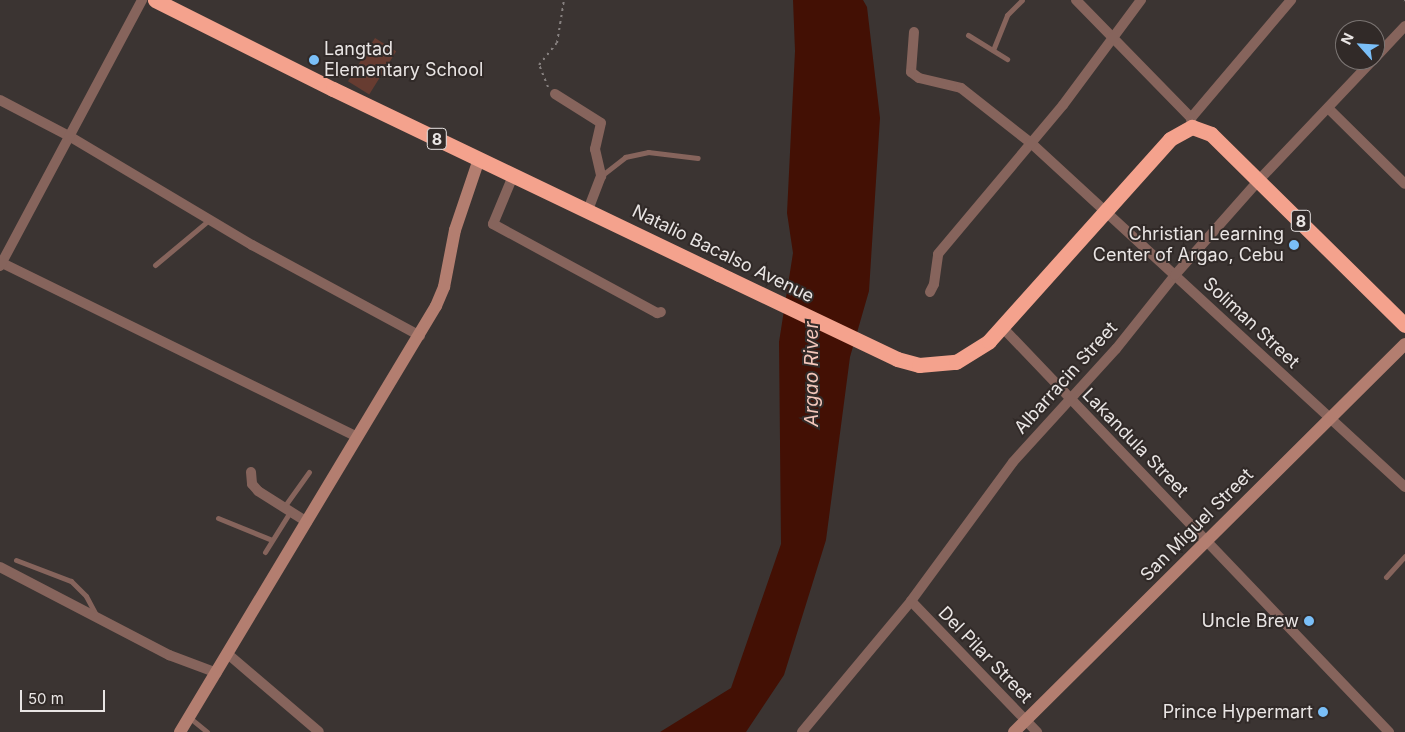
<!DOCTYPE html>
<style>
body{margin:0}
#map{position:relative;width:1405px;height:732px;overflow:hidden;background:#3b3432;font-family:Inter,sans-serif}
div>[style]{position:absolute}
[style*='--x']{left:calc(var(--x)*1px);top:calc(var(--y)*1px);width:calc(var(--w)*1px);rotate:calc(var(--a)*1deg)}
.green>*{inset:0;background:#673c31;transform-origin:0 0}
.water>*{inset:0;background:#431004}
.path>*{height:2px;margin-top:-1px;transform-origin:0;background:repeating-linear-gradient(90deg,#878180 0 2.5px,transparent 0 6.5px)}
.lane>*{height:5px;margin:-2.5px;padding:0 2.5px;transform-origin:2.5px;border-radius:2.5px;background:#86645c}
.street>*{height:10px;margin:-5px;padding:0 5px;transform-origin:5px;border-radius:5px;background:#86645c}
.secondary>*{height:12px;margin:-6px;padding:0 6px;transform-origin:6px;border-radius:6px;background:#b37e70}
.highway>*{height:15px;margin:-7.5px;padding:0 7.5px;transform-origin:7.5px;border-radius:7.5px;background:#f4a28d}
.dots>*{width:14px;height:14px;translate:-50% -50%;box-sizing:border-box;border:2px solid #312a28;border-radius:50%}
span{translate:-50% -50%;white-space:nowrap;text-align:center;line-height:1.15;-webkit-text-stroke:4px #312a28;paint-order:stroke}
.shield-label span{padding:1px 4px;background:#312a28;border:1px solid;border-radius:4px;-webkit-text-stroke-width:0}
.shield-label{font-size:16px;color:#e9e5e4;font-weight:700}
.poi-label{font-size:18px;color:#e9e5e4}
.left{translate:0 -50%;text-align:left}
.right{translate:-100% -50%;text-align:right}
.street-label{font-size:18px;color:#e9e5e4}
.water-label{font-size:19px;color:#f3c7bb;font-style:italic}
.north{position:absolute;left:1335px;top:20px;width:50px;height:50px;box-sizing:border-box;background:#312a28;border:1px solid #7b7573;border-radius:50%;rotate:296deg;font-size:14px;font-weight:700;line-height:20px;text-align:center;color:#e9e5e4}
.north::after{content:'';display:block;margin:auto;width:18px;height:22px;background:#7abff8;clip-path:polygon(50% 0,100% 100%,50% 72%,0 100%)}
.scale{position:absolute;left:20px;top:690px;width:85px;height:22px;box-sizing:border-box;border:2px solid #e9e5e4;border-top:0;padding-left:6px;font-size:15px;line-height:18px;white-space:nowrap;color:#e9e5e4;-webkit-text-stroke:4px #312a28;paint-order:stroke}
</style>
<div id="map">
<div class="green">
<i style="left:375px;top:38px;width:25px;height:51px;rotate:32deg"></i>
</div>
<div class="water">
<i style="clip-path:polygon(793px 0,863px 0,867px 7px,880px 118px,869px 291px,850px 357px,826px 540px,784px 675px,746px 732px,660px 732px,731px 688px,781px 544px,779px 342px,793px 253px,787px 213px,795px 51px)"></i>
</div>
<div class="path">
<i style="--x:1404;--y:0;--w:1;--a:45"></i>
<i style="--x:338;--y:78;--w:10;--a:-61"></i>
<i style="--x:548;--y:87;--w:24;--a:-112"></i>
<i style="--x:539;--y:65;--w:28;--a:-51"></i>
<i style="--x:557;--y:43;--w:44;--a:-80.8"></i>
</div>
<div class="lane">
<i style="--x:968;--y:35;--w:46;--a:31.6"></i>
<i style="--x:993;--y:50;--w:38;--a:-68"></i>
<i style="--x:1007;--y:15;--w:21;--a:-45"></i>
<i style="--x:601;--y:176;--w:31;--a:-38"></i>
<i style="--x:625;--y:157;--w:24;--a:-12"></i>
<i style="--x:648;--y:152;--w:50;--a:6.8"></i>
<i style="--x:155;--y:265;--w:70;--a:-39.8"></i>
<i style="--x:284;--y:507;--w:43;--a:-54.5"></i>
<i style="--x:218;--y:518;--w:58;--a:22.2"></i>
<i style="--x:265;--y:552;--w:47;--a:-58"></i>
<i style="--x:16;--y:560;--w:59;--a:20.9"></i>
<i style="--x:71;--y:581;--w:21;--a:45"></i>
<i style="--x:86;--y:596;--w:21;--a:62"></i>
<i style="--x:1386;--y:577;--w:28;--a:-48"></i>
<i style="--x:190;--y:718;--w:22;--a:39"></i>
</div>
<div class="street">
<i style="--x:1076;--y:0;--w:165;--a:45.7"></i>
<i style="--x:1191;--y:118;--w:9;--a:84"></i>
<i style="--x:914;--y:32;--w:40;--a:94.3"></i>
<i style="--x:911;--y:72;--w:10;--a:37"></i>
<i style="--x:919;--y:78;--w:43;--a:13.4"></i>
<i style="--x:961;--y:88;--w:89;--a:38.2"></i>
<i style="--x:1031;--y:143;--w:508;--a:42.61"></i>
<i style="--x:1375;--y:58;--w:44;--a:-46.8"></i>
<i style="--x:555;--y:94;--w:54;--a:32.2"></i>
<i style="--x:601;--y:123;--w:27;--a:103"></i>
<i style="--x:595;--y:149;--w:28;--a:77"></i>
<i style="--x:601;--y:176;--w:36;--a:111"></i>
<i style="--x:0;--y:100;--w:78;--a:27.6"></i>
<i style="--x:69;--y:136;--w:213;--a:30.8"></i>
<i style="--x:252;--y:245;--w:191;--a:28.4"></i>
<i style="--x:1328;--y:108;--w:108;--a:44.6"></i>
<i style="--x:1191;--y:118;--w:155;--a:-49.7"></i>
<i style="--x:513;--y:176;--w:52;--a:112.6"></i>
<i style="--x:493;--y:224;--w:187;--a:28.5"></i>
<i style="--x:657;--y:313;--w:4;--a:-14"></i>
<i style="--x:0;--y:262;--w:398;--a:26.1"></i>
<i style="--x:0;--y:266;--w:302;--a:-61.9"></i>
<i style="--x:930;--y:292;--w:9;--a:-63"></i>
<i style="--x:934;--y:284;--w:30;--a:-82"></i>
<i style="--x:938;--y:254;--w:194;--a:-50"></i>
<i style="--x:1063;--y:105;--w:131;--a:-53.4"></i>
<i style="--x:1003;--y:328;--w:559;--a:46.31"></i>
<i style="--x:251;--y:472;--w:12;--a:85"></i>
<i style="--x:252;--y:484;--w:9;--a:49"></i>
<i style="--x:258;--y:491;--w:58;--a:32.3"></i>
<i style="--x:0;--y:567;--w:191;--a:27.5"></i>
<i style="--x:169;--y:655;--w:51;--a:20.6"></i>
<i style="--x:911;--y:601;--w:182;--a:46.1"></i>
<i style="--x:229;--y:655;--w:118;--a:40.5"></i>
<i style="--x:802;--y:732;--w:170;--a:-50.2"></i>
<i style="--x:911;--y:601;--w:172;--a:-53.7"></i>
<i style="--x:1013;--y:462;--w:153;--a:-47.7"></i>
<i style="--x:1116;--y:349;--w:95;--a:-51.4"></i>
<i style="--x:1175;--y:275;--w:127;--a:-48.5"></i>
<i style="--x:1259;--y:180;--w:166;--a:-46.5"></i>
</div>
<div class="secondary">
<i style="--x:180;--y:732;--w:497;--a:-59"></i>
<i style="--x:436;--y:306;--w:21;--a:-67"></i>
<i style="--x:444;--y:287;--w:58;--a:-79.1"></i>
<i style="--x:455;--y:230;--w:75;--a:-71.3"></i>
<i style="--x:1014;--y:732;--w:551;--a:-44.78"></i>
</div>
<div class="highway">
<i style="--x:155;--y:0;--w:199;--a:26.6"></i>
<i style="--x:333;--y:89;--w:428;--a:25.6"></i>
<i style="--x:719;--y:274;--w:197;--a:25.5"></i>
<i style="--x:897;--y:359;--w:23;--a:15"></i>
<i style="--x:919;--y:365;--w:37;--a:-5"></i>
<i style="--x:956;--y:362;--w:39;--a:-32"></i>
<i style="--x:989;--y:341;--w:271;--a:-48.1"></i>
<i style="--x:1170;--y:139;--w:25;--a:-29"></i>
<i style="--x:1192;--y:127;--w:20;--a:20"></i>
<i style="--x:1211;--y:134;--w:272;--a:44.6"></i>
</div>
<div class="dots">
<i style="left:314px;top:60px;background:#7abff8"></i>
<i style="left:1294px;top:245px;background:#7abff8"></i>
<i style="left:1309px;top:621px;background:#7abff8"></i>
<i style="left:1323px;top:712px;background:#7abff8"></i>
</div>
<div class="shield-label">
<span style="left:437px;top:139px">8</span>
<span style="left:1301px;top:221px">8</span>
</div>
<div class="poi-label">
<span class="left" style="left:324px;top:60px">Langtad<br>Elementary School</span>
<span class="right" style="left:1284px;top:245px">Christian Learning<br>Center of Argao, Cebu</span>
<span class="right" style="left:1299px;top:621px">Uncle Brew</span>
<span class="right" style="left:1313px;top:712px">Prince Hypermart</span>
</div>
<div class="street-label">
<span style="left:723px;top:254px;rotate:26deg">Natalio Bacalso Avenue</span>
<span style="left:1251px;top:323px;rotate:43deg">Soliman Street</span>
<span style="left:1066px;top:378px;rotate:-48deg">Albarracin Street</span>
<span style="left:1135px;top:443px;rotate:46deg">Lakandula Street</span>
<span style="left:1197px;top:525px;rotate:-45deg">San Miguel Street</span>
<span style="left:985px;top:655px;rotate:46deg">Del Pilar Street</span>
</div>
<div class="water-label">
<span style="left:812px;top:374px;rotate:-90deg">Argao River</span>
</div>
<div class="north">N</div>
<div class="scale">50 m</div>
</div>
